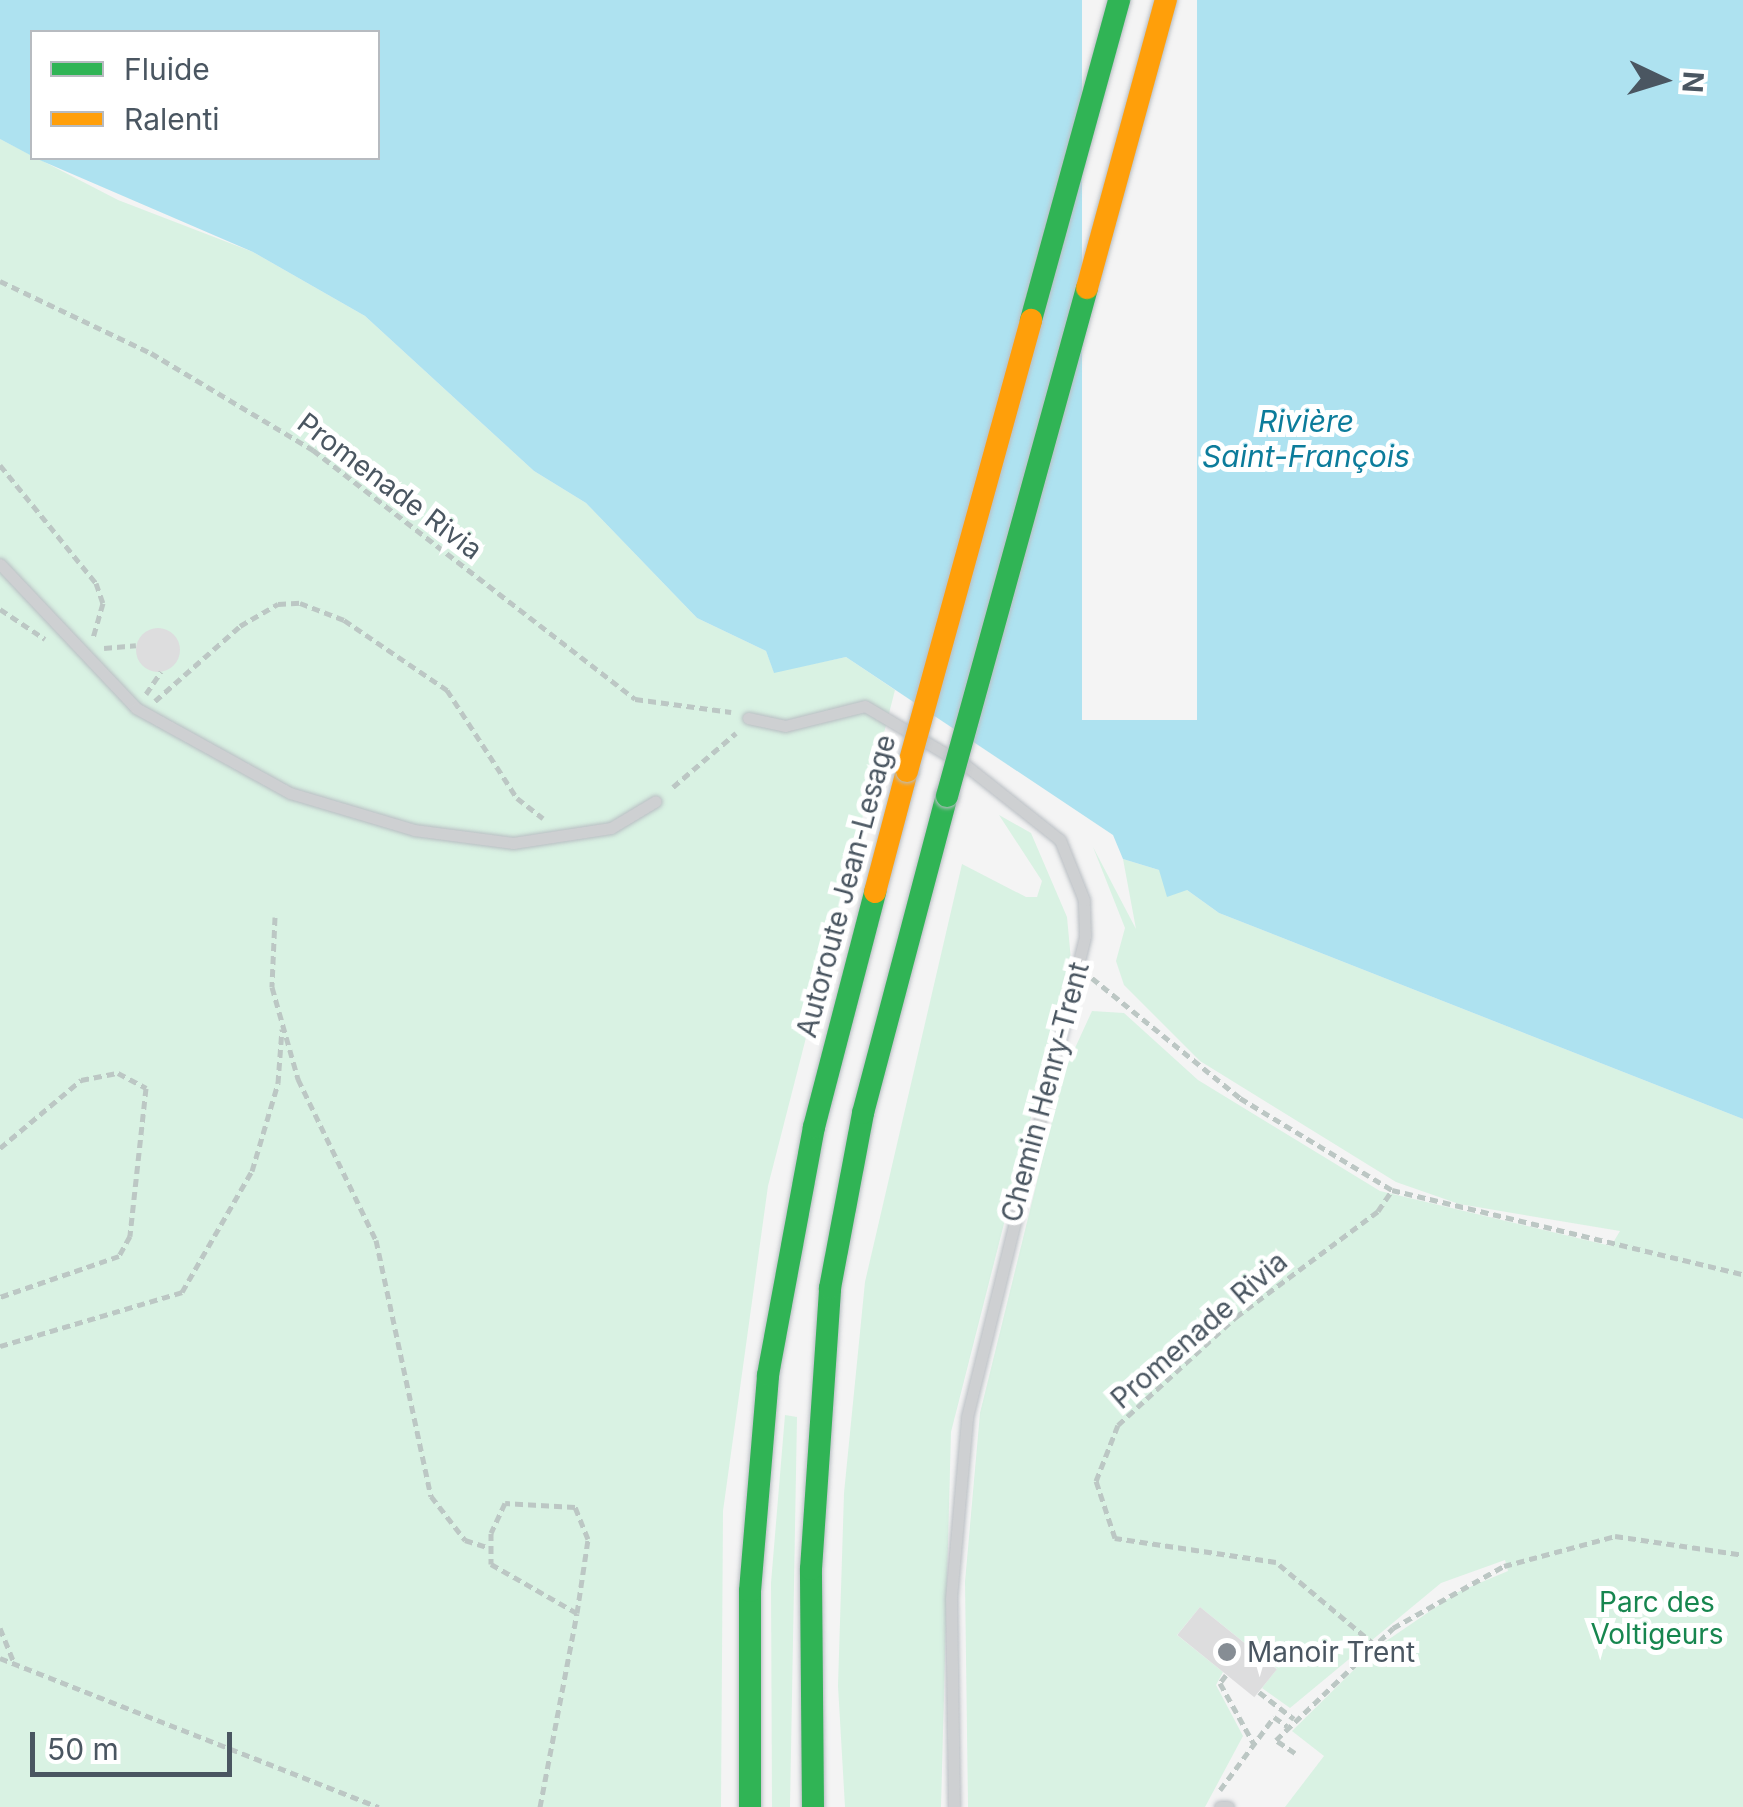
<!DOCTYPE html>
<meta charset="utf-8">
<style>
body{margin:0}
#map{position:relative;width:1743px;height:1807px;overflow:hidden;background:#f4f4f4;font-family:Inter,sans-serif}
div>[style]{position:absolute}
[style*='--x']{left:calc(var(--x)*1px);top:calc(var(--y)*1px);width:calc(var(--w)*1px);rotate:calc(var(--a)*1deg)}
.green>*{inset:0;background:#d9f2e3}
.water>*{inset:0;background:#aee2f0}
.pier>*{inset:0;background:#f4f4f4;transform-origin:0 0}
.building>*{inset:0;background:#ddddde;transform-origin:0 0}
.round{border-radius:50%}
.path>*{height:5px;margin-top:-2.5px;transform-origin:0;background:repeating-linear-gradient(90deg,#bcc7c4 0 8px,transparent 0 13px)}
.roads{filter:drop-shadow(0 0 2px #b9bec3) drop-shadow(0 0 2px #b9bec3)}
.lane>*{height:11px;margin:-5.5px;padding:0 5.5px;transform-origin:5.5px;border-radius:5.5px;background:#ced0d2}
.fast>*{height:22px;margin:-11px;padding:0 11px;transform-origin:11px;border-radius:11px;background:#30b455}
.slow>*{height:22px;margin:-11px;padding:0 11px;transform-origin:11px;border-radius:11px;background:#ff9f0a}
.bridges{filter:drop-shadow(0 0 2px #b9bec3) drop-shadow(0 0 2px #b9bec3)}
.fast-bridge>*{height:22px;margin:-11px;padding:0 11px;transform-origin:11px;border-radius:11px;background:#30b455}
.slow-bridge>*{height:22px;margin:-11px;padding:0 11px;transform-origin:11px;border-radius:11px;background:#ff9f0a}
.dots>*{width:28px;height:28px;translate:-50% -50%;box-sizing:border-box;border:5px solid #fff;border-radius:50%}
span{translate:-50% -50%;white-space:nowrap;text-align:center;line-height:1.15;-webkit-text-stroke:10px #fff;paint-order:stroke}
.street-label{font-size:28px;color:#4a5661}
.park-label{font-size:28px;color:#17864f}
.poi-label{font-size:28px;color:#4a5661}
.left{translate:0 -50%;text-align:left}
.water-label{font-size:30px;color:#0c7c9b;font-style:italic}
.legend{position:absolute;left:30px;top:30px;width:350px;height:130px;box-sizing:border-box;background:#fff;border:2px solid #b7bbc0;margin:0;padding:12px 18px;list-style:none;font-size:30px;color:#4a5661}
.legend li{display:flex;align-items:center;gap:20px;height:50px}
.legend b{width:50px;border:2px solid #b7bbc0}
.north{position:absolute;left:1613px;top:30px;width:100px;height:100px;-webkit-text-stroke:8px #fff;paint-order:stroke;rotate:94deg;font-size:28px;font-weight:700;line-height:40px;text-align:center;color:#4a5661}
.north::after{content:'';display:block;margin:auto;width:35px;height:45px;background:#4a5661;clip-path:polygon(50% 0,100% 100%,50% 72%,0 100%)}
.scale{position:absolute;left:30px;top:1732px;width:202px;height:45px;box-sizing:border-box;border:5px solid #4a5661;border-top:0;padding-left:12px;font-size:30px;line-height:35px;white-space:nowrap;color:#4a5661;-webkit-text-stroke:8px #fff;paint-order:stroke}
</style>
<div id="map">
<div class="green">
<i style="clip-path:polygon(0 139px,118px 200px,253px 252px,365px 316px,534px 471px,586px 503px,697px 618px,766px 651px,774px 672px,846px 657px,895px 690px,768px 1186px,723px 1511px,721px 1807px,0 1807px)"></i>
<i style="clip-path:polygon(999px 815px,1031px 833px,1067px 917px,1071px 960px,951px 1432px,941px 1807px,845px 1807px,838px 1686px,844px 1493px,865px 1282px,962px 864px,1026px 897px,1037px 897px,1042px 881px)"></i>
<i style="clip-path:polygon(1093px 847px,1136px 929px,1123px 859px,1159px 870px,1219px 913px,1743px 1119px,1743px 1807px,1285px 1807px,1324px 1756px,1292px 1731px,1376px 1648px,1458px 1592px,1508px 1571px,1505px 1560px,1441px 1583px,1290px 1708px,1262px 1688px,1277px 1669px,1200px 1607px,1177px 1635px,1223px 1672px,1216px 1685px,1243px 1736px,1205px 1807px,968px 1807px,965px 1582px,980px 1413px,1064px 1072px,1092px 1011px,1124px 1013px,1198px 1080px,1380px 1191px,1611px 1246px,1620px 1231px,1459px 1204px,1396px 1182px,1200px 1061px,1124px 985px,1116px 961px,1125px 928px)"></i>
<i style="clip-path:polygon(785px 1415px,797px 1417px,790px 1807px,772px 1807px,771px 1583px)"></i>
</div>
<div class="water">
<i style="clip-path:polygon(0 0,1743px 0,1743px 1119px,1219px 913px,1187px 890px,1167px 897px,1159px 870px,1123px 859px,1113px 835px,846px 657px,774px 673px,766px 651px,697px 618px,586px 503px,534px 471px,365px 316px,253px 252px,35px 158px,378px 158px,378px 32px,32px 32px,32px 156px,0 139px)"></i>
</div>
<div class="pier">
<i style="left:1082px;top:0;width:115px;height:720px"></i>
</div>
<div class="building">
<i class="round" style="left:136px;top:628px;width:44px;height:44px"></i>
<i style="left:1200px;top:1607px;width:99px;height:36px;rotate:39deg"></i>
</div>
<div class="path">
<i style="--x:0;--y:281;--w:167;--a:25.5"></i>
<i style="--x:151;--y:353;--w:189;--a:30.9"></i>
<i style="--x:313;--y:450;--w:407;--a:37.7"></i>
<i style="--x:635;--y:699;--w:97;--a:7.7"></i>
<i style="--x:0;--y:465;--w:152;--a:50.9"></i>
<i style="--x:96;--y:583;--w:21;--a:71"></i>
<i style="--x:103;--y:603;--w:35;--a:106"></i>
<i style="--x:0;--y:609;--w:54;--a:33.7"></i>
<i style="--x:104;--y:648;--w:32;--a:-5"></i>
<i style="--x:146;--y:694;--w:27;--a:-56"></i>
<i style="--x:155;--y:701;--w:113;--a:-41.4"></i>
<i style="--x:240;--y:626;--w:44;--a:-30.1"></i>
<i style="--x:278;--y:604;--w:22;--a:-3"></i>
<i style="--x:300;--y:603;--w:47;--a:21.1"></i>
<i style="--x:344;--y:620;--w:125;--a:34.2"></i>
<i style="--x:447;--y:690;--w:129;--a:57.1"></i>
<i style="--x:517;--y:798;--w:33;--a:38"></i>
<i style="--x:673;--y:787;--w:83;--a:-40.6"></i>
<i style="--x:275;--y:917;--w:70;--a:92.5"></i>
<i style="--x:272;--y:987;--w:96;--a:74.2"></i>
<i style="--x:298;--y:1079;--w:179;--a:64.2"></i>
<i style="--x:376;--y:1240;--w:262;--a:77.9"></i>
<i style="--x:431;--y:1496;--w:56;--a:52.3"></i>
<i style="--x:465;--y:1540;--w:25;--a:18"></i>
<i style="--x:1092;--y:978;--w:191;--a:39"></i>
<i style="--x:1240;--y:1098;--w:178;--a:31.2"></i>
<i style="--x:1392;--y:1190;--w:361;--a:13.5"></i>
<i style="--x:0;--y:1148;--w:106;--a:-40"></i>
<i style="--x:81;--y:1080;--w:38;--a:-11"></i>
<i style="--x:118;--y:1073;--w:32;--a:28"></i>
<i style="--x:146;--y:1088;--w:149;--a:96.2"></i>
<i style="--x:130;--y:1236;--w:23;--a:119"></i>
<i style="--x:119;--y:1256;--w:126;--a:161"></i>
<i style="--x:0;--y:1346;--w:190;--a:-16.5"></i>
<i style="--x:182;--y:1292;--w:140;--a:-60"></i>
<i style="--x:252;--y:1171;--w:92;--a:-73.5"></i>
<i style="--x:278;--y:1083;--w:54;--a:-85.8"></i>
<i style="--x:0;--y:1628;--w:38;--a:68"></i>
<i style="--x:1375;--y:1645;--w:129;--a:-140"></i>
<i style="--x:1276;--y:1562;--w:163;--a:-171.5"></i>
<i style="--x:1115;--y:1538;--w:60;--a:-108.4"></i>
<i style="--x:1096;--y:1481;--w:60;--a:-68.6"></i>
<i style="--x:1118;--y:1425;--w:160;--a:-42.5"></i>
<i style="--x:1236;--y:1317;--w:177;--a:-36.7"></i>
<i style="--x:1378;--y:1211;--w:25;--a:-56"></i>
<i style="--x:0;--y:1658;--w:407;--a:21.5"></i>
<i style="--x:1226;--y:1675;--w:10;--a:127"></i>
<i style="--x:1220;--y:1683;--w:70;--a:60.9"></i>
<i style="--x:1259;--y:1692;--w:44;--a:37.6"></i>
<i style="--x:1295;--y:1753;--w:23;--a:-146"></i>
<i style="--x:1276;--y:1740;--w:162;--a:-43.7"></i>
<i style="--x:1393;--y:1628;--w:127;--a:-29.2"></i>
<i style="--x:1504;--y:1566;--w:115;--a:-15.1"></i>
<i style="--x:1615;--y:1536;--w:129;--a:8.4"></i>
<i style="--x:1220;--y:1790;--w:91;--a:-53.5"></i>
<i style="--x:1274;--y:1717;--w:16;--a:35"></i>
<i style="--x:540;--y:1807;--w:197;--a:-79.2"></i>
<i style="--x:577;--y:1613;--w:75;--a:-81.5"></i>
<i style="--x:588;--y:1539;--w:35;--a:-112"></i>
<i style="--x:575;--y:1507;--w:70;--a:-176.7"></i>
<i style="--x:505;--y:1503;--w:33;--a:115"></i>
<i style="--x:491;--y:1533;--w:31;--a:90"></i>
<i style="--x:491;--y:1564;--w:99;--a:29.7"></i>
</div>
<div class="roads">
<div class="lane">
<i style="--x:0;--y:564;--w:198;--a:46.6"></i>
<i style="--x:136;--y:708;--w:176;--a:28.9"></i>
<i style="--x:290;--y:793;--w:129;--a:16.6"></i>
<i style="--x:414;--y:830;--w:100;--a:7.5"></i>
<i style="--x:513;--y:843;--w:99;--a:-8.7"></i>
<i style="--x:611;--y:828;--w:52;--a:-31"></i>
<i style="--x:748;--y:718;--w:38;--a:12"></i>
<i style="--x:785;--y:726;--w:82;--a:-14"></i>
<i style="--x:865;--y:706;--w:96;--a:30.6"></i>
<i style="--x:954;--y:1807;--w:209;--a:-90.8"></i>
<i style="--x:951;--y:1598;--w:182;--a:-84.9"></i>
<i style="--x:967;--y:1417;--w:495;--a:-76.2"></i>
<i style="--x:1085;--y:936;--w:36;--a:-92"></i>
<i style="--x:1084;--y:900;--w:65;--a:-111.8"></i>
<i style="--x:1060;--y:840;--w:122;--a:-141.6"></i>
<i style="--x:1220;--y:1807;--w:8;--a:0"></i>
</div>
<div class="fast">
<i style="--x:750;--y:1807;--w:216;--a:-90"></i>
<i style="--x:750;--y:1591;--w:217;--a:-85.2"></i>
<i style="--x:768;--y:1375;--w:252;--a:-79.5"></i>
<i style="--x:814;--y:1127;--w:243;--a:-75.4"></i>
<i style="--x:813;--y:1807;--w:238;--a:-90.5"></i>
<i style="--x:811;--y:1569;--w:282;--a:-86.1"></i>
<i style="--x:830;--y:1288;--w:178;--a:-79.3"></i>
<i style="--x:863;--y:1113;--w:328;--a:-75.2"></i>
</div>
<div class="slow">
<i style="--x:875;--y:892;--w:125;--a:-75.2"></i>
</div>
</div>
<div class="bridges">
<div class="fast-bridge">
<i style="--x:1031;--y:320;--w:332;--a:-74.6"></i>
<i style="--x:947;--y:796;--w:527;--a:-74.59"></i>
</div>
<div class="slow-bridge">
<i style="--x:1087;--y:288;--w:299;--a:-74.7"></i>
<i style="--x:907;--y:771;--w:468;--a:-74.6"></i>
</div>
</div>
<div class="dots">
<i style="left:1227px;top:1652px;background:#868d94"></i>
</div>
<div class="street-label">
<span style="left:390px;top:486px;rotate:37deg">Promenade Rivia</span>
<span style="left:846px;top:886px;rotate:-75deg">Autoroute Jean-Lesage</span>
<span style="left:1045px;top:1092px;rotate:-75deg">Chemin Henry-Trent</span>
<span style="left:1199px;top:1330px;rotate:-41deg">Promenade Rivia</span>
</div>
<div class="park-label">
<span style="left:1657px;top:1618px">Parc des<br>Voltigeurs</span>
</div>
<div class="poi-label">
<span class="left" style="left:1247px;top:1652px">Manoir Trent</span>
</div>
<div class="water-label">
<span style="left:1306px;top:438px">Rivière<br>Saint-François</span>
</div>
<ul class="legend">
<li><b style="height:12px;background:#30b455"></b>Fluide</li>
<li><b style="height:12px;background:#ff9f0a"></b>Ralenti</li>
</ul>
<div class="north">N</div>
<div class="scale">50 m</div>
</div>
